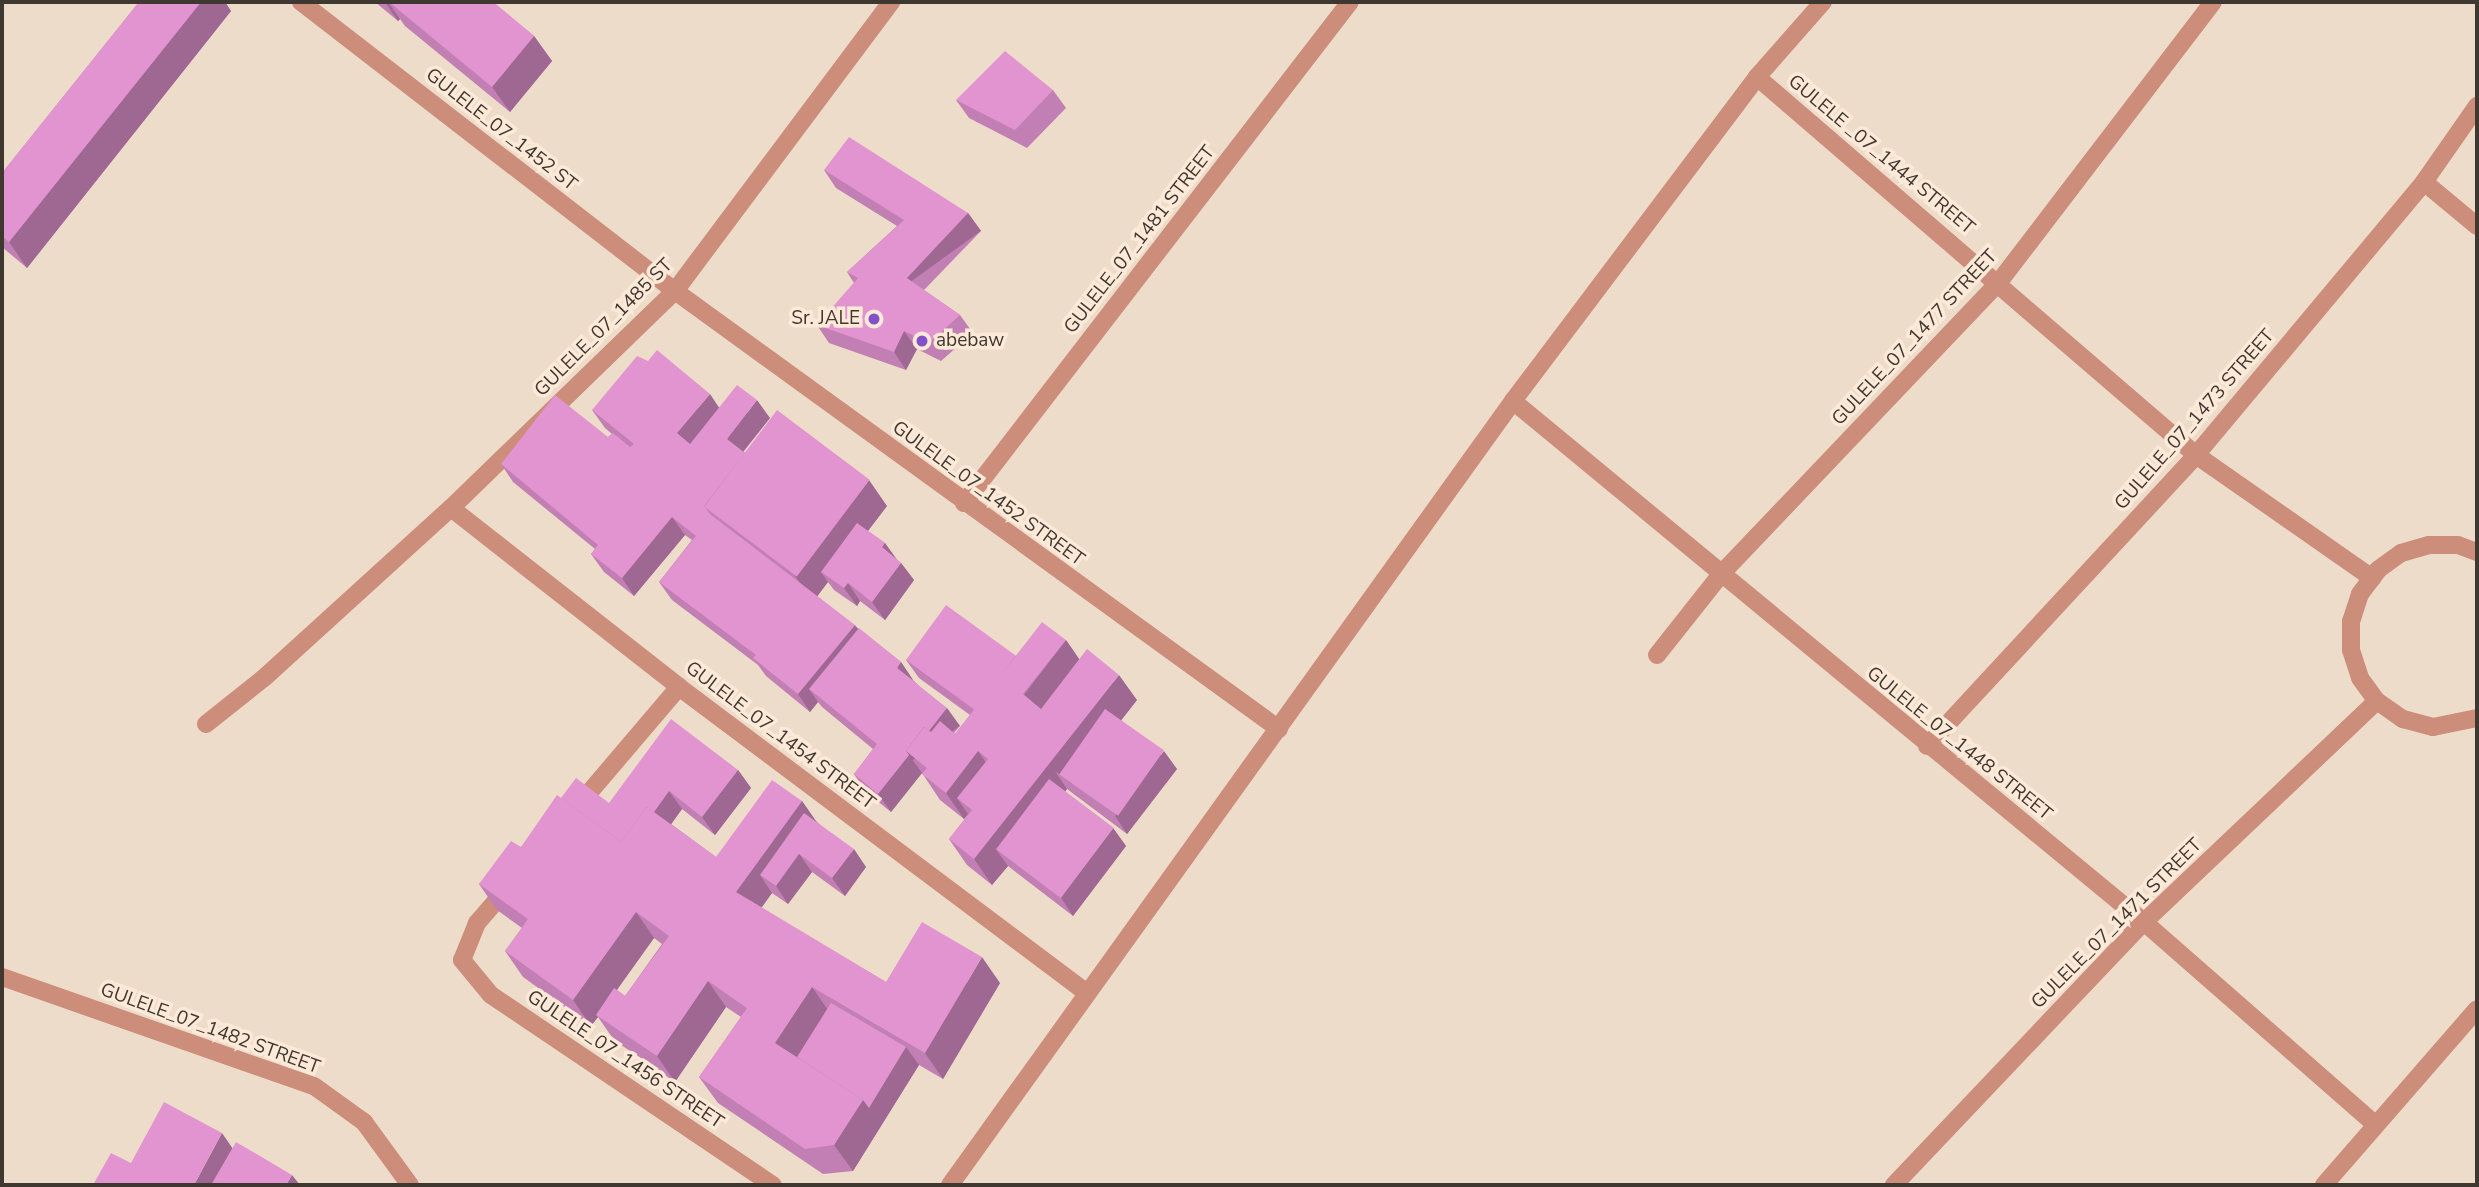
<!DOCTYPE html>
<style>
body{margin:0}
#map{position:relative;width:2479px;height:1187px;overflow:hidden;background:#eedcca;font-family:"Nunito Sans",sans-serif}
div>[style]{position:absolute}
[style*='--x']{left:calc(var(--x)*1px);top:calc(var(--y)*1px);width:calc(var(--w)*1px);rotate:calc(var(--a)*1deg)}
.minor>*{height:18px;margin:-9px;padding:0 9px;transform-origin:9px;border-radius:9px;background:#cc8d7b}
.wall>*{inset:0;background:#c27fb3}
.shaded-wall>*{inset:0;background:#9e6892;transform-origin:0 0}
.building>*{inset:0;background:#e294d0;transform-origin:0 0}
.dots>*{width:19px;height:19px;translate:-50% -50%;box-sizing:border-box;border:4px solid #fce9d7;border-radius:50%}
span{translate:-50% -50%;white-space:nowrap;text-align:center;line-height:1.15;-webkit-text-stroke:7px #fce9d7;paint-order:stroke}
.street-label{font-size:19px;color:#3f3831}
.poi-label{font-size:19px;color:#3f3831}
.right{translate:-100% -50%;text-align:right}
.left{translate:0 -50%;text-align:left}
.frame{position:absolute;inset:0;border:4px solid #3f3831;pointer-events:none}
</style>
<div id="map">
<div class="minor">
<i style="--x:301;--y:2;--w:473;--a:37.7"></i>
<i style="--x:675;--y:291;--w:746;--a:35.95"></i>
<i style="--x:1757;--y:77;--w:579;--a:40.73"></i>
<i style="--x:2196;--y:455;--w:215;--a:34.9"></i>
<i style="--x:2424;--y:182;--w:69;--a:39.7"></i>
<i style="--x:1513;--y:401;--w:818;--a:39.55"></i>
<i style="--x:2144;--y:922;--w:307;--a:41.2"></i>
<i style="--x:964;--y:503;--w:632;--a:-52.39"></i>
<i style="--x:451;--y:508;--w:290;--a:38.1"></i>
<i style="--x:679;--y:687;--w:510;--a:36.87"></i>
<i style="--x:2477;--y:552;--w:20;--a:-160"></i>
<i style="--x:2458;--y:545;--w:29;--a:180"></i>
<i style="--x:2429;--y:545;--w:29;--a:164"></i>
<i style="--x:2401;--y:553;--w:29;--a:144"></i>
<i style="--x:2378;--y:570;--w:30;--a:127"></i>
<i style="--x:2360;--y:594;--w:28;--a:108"></i>
<i style="--x:2351;--y:621;--w:29;--a:90"></i>
<i style="--x:2351;--y:650;--w:29;--a:72"></i>
<i style="--x:2360;--y:678;--w:29;--a:54"></i>
<i style="--x:2377;--y:701;--w:32;--a:35"></i>
<i style="--x:2403;--y:719;--w:31;--a:15"></i>
<i style="--x:2433;--y:727;--w:45;--a:-11.6"></i>
<i style="--x:1657;--y:655;--w:105;--a:-51.6"></i>
<i style="--x:1722;--y:573;--w:402;--a:-46.4"></i>
<i style="--x:1999;--y:282;--w:352;--a:-52.6"></i>
<i style="--x:206;--y:724;--w:75;--a:-38.5"></i>
<i style="--x:265;--y:677;--w:251;--a:-42.3"></i>
<i style="--x:451;--y:508;--w:312;--a:-44.1"></i>
<i style="--x:675;--y:291;--w:361;--a:-53.2"></i>
<i style="--x:1927;--y:746;--w:396;--a:-47.2"></i>
<i style="--x:2196;--y:455;--w:356;--a:-50.1"></i>
<i style="--x:2424;--y:182;--w:93;--a:-55.1"></i>
<i style="--x:576;--y:808;--w:159;--a:-49.6"></i>
<i style="--x:508;--y:887;--w:48;--a:130.7"></i>
<i style="--x:477;--y:923;--w:40;--a:112"></i>
<i style="--x:462;--y:960;--w:45;--a:50.4"></i>
<i style="--x:491;--y:995;--w:340;--a:34"></i>
<i style="--x:2;--y:977;--w:330;--a:19.3"></i>
<i style="--x:314;--y:1086;--w:62;--a:35.8"></i>
<i style="--x:364;--y:1122;--w:78;--a:53.9"></i>
<i style="--x:950;--y:1185;--w:965;--a:-54.32"></i>
<i style="--x:1513;--y:401;--w:406;--a:-53"></i>
<i style="--x:1757;--y:77;--w:100;--a:-48.7"></i>
<i style="--x:1894;--y:1185;--w:363;--a:-46.5"></i>
<i style="--x:2144;--y:922;--w:321;--a:-43.5"></i>
<i style="--x:2324;--y:1185;--w:233;--a:-49"></i>
</div>
<div class="wall">
<i style="clip-path:polygon(139px 2px,225px 2px,231px 11px,27px 268px,2px 247px,2px 173px)"></i>
<i style="clip-path:polygon(375px 2px,493px 2px,534px 36px,552px 61px,510px 112px,405px 26px,400px 19px,398px 21px)"></i>
<i style="clip-path:polygon(1053px 90px,1066px 108px,1027px 148px,969px 118px,956px 100px)"></i>
<i style="clip-path:polygon(824px 170px,968px 213px,981px 231px,924px 290px,960px 315px,973px 333px,941px 361px,917px 349px,906px 370px,829px 343px,817px 325px,854px 283px,847px 272px,897px 226px,836px 188px)"></i>
<i style="clip-path:polygon(719px 407px,770px 418px,743px 452px,887px 506px,868px 531px,885px 543px,895px 558px,901px 563px,914px 580px,885px 620px,860px 601px,857px 606px,834px 590px,828px 582px,817px 596px,901px 662px,913px 680px,960px 726px,954px 733px,955px 734px,970px 715px,919px 678px,906px 660px,1015px 656px,1066px 640px,1079px 659px,1137px 700px,1121px 720px,1177px 769px,1127px 834px,1067px 789px,1065px 792px,1113px 828px,1126px 846px,1073px 916px,1008px 866px,992px 885px,967px 865px,949px 839px,968px 815px,964px 819px,940px 800px,922px 773px,891px 812px,866px 792px,854px 774px,873px 749px,822px 707px,818px 702px,810px 712px,766px 676px,758px 665px,672px 600px,659px 582px,692px 540px,685px 535px,634px 596px,604px 572px,591px 554px,595px 549px,513px 482px,501px 464px,608px 437px,612px 434px,605px 428px,592px 410px)"></i>
<i style="clip-path:polygon(evenodd,738px 770px,751px 788px,715px 835px,682px 809px,671px 824px,716px 857px,802px 801px,816px 821px,866px 867px,845px 896px,812px 872px,788px 904px,772px 893px,761px 908px,886px 982px,1000px 983px,943px 1079px,919px 1065px,853px 1171px,823px 1174px,718px 1103px,699px 1077px,741px 1017px,726px 1007px,675px 1082px,614px 1040px,598px 1017px,591px 1026px,523px 977px,505px 951px,522px 928px,497px 910px,479px 884px,521px 847px,562px 798px,609px 803px,738px 770px,654px 938px,662px 944px,625px 996px,617px 990px,654px 938px)"></i>
</div>
<div class="shaded-wall">
<i style="clip-path:polygon(201px 2px,225px 2px,231px 11px,27px 268px,9px 242px)"></i>
<i style="clip-path:polygon(385px 2px,388px 2px,400px 19px,398px 21px)"></i>
<i style="clip-path:polygon(534px 36px,552px 61px,510px 112px,492px 87px)"></i>
<i style="left:968px;top:213px;width:22px;height:89px;rotate:54deg"></i>
<i style="clip-path:polygon(904px 331px,917px 349px,906px 370px,894px 352px)"></i>
<i style="clip-path:polygon(710px 394px,722px 412px,689px 451px,677px 433px)"></i>
<i style="clip-path:polygon(757px 400px,770px 418px,739px 457px,727px 439px)"></i>
<i style="clip-path:polygon(869px 480px,887px 506px,831px 579px,821px 572px,828px 582px,813px 602px,795px 576px)"></i>
<i style="clip-path:polygon(672px 517px,685px 535px,634px 596px,622px 578px)"></i>
<i style="clip-path:polygon(885px 543px,898px 561px,882px 547px)"></i>
<i style="clip-path:polygon(901px 563px,914px 580px,885px 620px,872px 602px)"></i>
<i style="clip-path:polygon(848px 583px,860px 601px,857px 606px,844px 588px)"></i>
<i style="clip-path:polygon(855px 625px,867px 643px,809px 689px,818px 702px,810px 712px,798px 694px)"></i>
<i style="clip-path:polygon(1066px 640px,1084px 666px,1041px 720px,994px 734px)"></i>
<i style="clip-path:polygon(901px 662px,913px 680px,897px 668px)"></i>
<i style="clip-path:polygon(1119px 675px,1137px 700px,1072px 784px,1055px 771px,1067px 789px,1012px 860px,995px 848px,1008px 866px,992px 885px,974px 859px)"></i>
<i style="left:947px;top:708px;width:22px;height:59px;rotate:54deg"></i>
<i style="clip-path:polygon(978px 751px,996px 777px,957px 798px,968px 814px,964px 819px,946px 793px)"></i>
<i style="clip-path:polygon(1164px 751px,1177px 769px,1127px 834px,1115px 816px)"></i>
<i style="clip-path:polygon(909px 755px,922px 773px,891px 812px,878px 794px)"></i>
<i style="clip-path:polygon(738px 770px,751px 788px,715px 835px,702px 817px)"></i>
<i style="clip-path:polygon(669px 791px,682px 809px,640px 868px,627px 850px)"></i>
<i style="clip-path:polygon(802px 801px,820px 827px,800px 855px,812px 872px,788px 904px,776px 886px,760px 875px,772px 893px,754px 918px,736px 892px)"></i>
<i style="clip-path:polygon(1113px 828px,1126px 846px,1073px 916px,1061px 898px)"></i>
<i style="clip-path:polygon(854px 849px,866px 867px,845px 896px,832px 878px)"></i>
<i style="clip-path:polygon(636px 912px,654px 938px,598px 1016px,596px 1015px,598px 1017px,591px 1026px,573px 1000px)"></i>
<i style="clip-path:polygon(982px 957px,1000px 983px,943px 1079px,925px 1053px)"></i>
<i style="clip-path:polygon(708px 981px,726px 1007px,675px 1082px,657px 1056px)"></i>
<i style="clip-path:polygon(812px 987px,830px 1013px,797px 1063px,775px 1043px)"></i>
<i style="clip-path:polygon(906px 1047px,919px 1065px,853px 1171px,834px 1145px,863px 1100px)"></i>
<i style="clip-path:polygon(222px 1133px,240px 1159px,226px 1185px,194px 1185px)"></i>
<i style="clip-path:polygon(292px 1175px,300px 1185px,286px 1185px)"></i>
</div>
<div class="building">
<i style="clip-path:polygon(139px 2px,201px 2px,9px 242px,2px 236px,2px 173px)"></i>
<i style="clip-path:polygon(389px 2px,493px 2px,534px 36px,492px 87px)"></i>
<i style="clip-path:polygon(1005px 51px,1053px 90px,1015px 130px,956px 100px)"></i>
<i style="clip-path:polygon(849px 137px,968px 213px,907px 278px,960px 315px,929px 343px,904px 331px,894px 352px,817px 325px,858px 278px,847px 272px,904px 220px,824px 170px)"></i>
<i style="clip-path:polygon(657px 350px,710px 394px,677px 433px,690px 444px,737px 385px,757px 400px,727px 439px,745px 453px,704px 506px,710px 514px,855px 625px,798px 694px,753px 658px,756px 655px,659px 582px,696px 536px,672px 517px,622px 578px,591px 554px,598px 545px,501px 464px,555px 395px,608px 437px,613px 433px,630px 447px,634px 444px,592px 410px,637px 356px,648px 361px)"></i>
<i style="left:777px;top:410px;width:116px;height:121px;rotate:37deg"></i>
<i style="clip-path:polygon(857px 523px,885px 543px,882px 547px,901px 563px,872px 602px,848px 583px,844px 588px,821px 572px)"></i>
<i style="left:946px;top:605px;width:86px;height:68px;rotate:36deg"></i>
<i style="clip-path:polygon(1042px 622px,1066px 640px,1023px 694px,1041px 709px,1087px 649px,1119px 675px,974px 859px,949px 839px,972px 810px,957px 798px,988px 759px,978px 751px,946px 793px,922px 774px,927px 768px,906px 751px,924px 727px,931px 732px,940px 721px,955px 734px)"></i>
<i style="clip-path:polygon(859px 628px,901px 662px,897px 668px,947px 708px,929px 731px,924px 727px,906px 751px,909px 755px,878px 794px,854px 774px,877px 744px,809px 689px)"></i>
<i style="left:1105px;top:709px;width:72px;height:80px;rotate:35deg"></i>
<i style="clip-path:polygon(671px 719px,738px 770px,702px 817px,669px 791px,654px 812px,647px 807px,621px 842px,561px 798px,576px 778px,609px 803px)"></i>
<i style="left:1049px;top:779px;width:81px;height:88px;rotate:37deg"></i>
<i style="clip-path:polygon(772px 780px,802px 801px,736px 892px,886px 982px,922px 922px,982px 957px,925px 1053px,812px 987px,775px 1043px,863px 1100px,834px 1145px,805px 1149px,699px 1077px,747px 1008px,708px 981px,657px 1056px,596px 1015px,614px 988px,625px 996px,669px 936px,636px 912px,573px 1000px,505px 951px,528px 919px,479px 884px,511px 841px,521px 847px,557px 795px,621px 842px,647px 807px,716px 857px)"></i>
<i style="clip-path:polygon(804px 813px,854px 849px,832px 878px,799px 854px,776px 886px,760px 875px)"></i>
<i style="clip-path:polygon(831px 1003px,906px 1047px,869px 1108px,863px 1100px,797px 1057px)"></i>
<i style="clip-path:polygon(164px 1102px,222px 1133px,194px 1185px,93px 1185px,111px 1153px,131px 1163px)"></i>
<i style="clip-path:polygon(236px 1142px,292px 1175px,286px 1185px,211px 1185px)"></i>
</div>
<div class="dots">
<i style="left:874px;top:319px;background:#8251c9"></i>
<i style="left:922px;top:341px;background:#8251c9"></i>
</div>
<div class="street-label">
<span style="left:501px;top:130px;rotate:38deg">GULELE_07_1452 ST</span>
<span style="left:1881px;top:155px;rotate:40deg">GULELE _07_1444 STREET</span>
<span style="left:1140px;top:240px;rotate:-52deg">GULELE_07_1481 STREET</span>
<span style="left:604px;top:328px;rotate:-45deg">GULELE_07_1485 ST</span>
<span style="left:1915px;top:338px;rotate:-47deg">GULELE_07_1477 STREET</span>
<span style="left:2195px;top:420px;rotate:-49deg">GULELE_07_1473 STREET</span>
<span style="left:988px;top:494px;rotate:36deg">GULELE_07_1452 STREET</span>
<span style="left:780px;top:736px;rotate:37deg">GULELE_07_1454 STREET</span>
<span style="left:1959px;top:744px;rotate:39deg">GULELE_07_1448 STREET</span>
<span style="left:2117px;top:924px;rotate:-45deg">GULELE_07_1471 STREET</span>
<span style="left:210px;top:1029px;rotate:20deg">GULELE_07_1482 STREET</span>
<span style="left:625px;top:1060px;rotate:34deg">GULELE_07_1456 STREET</span>
</div>
<div class="poi-label">
<span class="right" style="left:860px;top:319px">Sr. JALE</span>
<span class="left" style="left:936px;top:341px">abebaw</span>
</div>
<div class="frame"></div>
</div>
